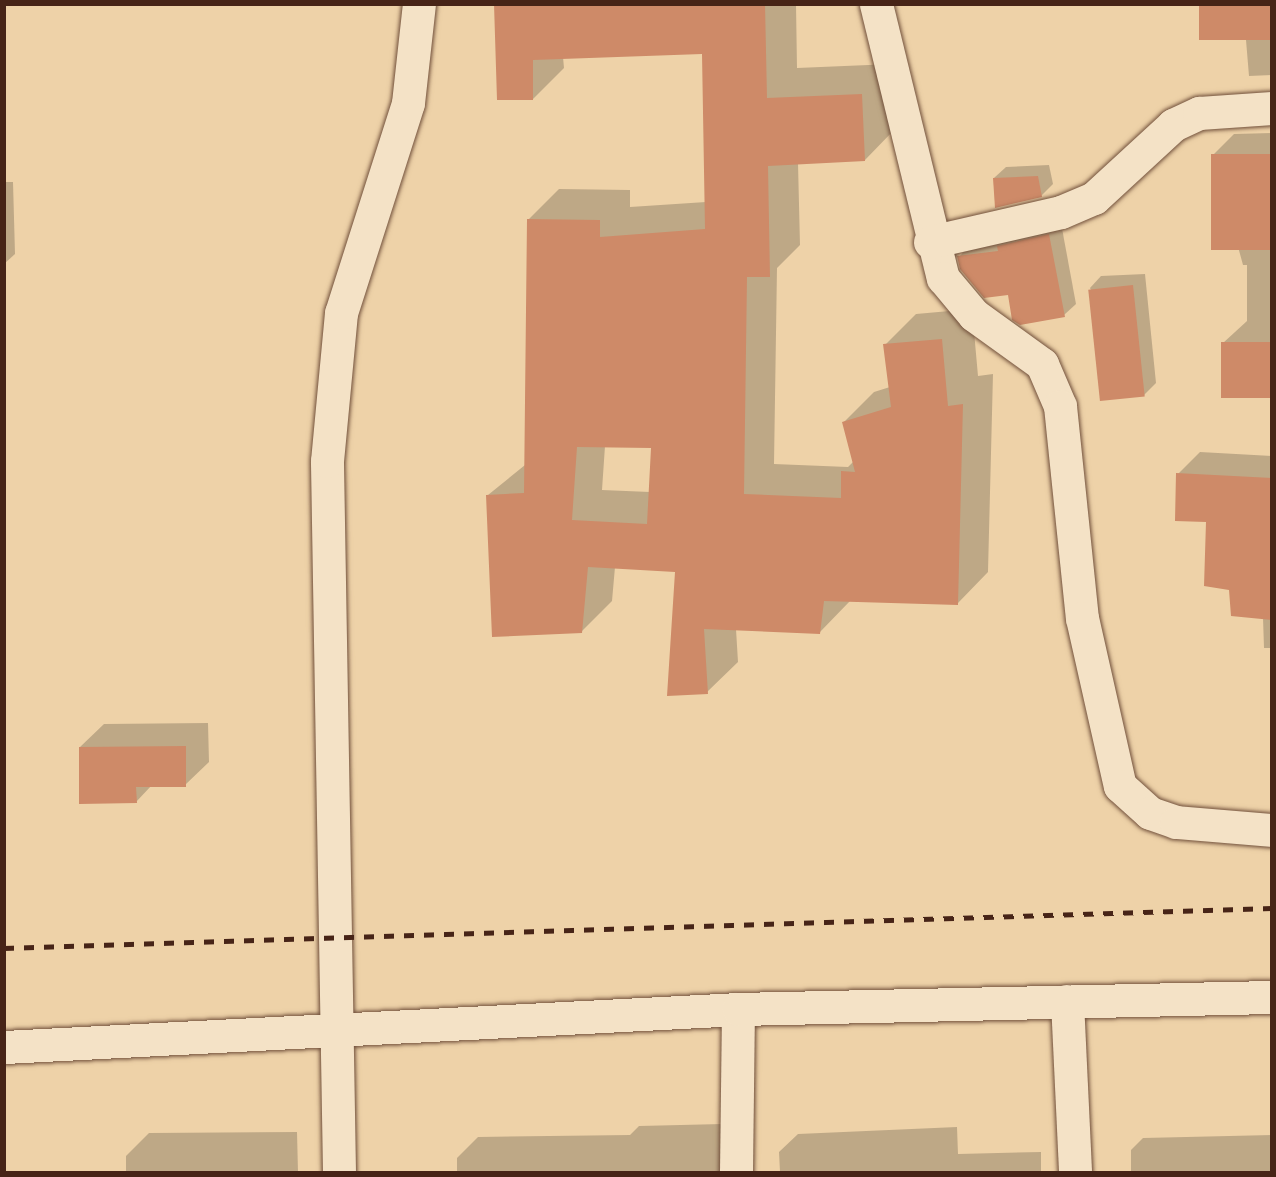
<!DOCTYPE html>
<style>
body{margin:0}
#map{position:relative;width:1276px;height:1177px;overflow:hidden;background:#eed2a8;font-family:"Libre Bodoni",serif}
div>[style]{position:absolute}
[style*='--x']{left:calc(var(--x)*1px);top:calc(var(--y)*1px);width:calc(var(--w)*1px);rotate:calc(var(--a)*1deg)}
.shadow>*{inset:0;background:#0003}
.building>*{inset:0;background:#ce8a68;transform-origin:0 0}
.roads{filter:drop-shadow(0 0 2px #71503b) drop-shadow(0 0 2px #71503b)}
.street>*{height:33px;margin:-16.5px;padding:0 16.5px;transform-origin:16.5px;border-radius:16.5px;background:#f4e2c6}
.secondary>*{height:33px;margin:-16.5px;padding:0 16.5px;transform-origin:16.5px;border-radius:16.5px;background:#f4e2c6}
.rail>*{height:4.5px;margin-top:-2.25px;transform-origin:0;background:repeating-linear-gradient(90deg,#472417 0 10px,transparent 0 20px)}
span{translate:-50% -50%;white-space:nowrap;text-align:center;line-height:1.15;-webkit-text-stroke:4.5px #f4e2c6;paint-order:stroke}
.frame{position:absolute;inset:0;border:6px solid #472417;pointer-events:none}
</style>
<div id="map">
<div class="shadow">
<i style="clip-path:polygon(evenodd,496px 4px,796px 4px,797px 68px,892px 64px,895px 129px,865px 160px,798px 163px,800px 245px,777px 268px,774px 464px,848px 467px,854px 461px,844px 422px,874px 392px,890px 387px,885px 345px,916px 314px,972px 309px,978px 376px,993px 374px,988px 572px,958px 603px,850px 601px,820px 632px,736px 629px,738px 662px,707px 692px,676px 571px,615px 567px,612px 601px,582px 631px,488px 495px,525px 465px,528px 220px,559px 189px,630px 190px,630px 207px,706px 202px,703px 52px,563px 57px,564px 68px,533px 99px,496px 4px,605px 446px,652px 447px,650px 492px,602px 490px,605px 446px)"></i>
<i style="clip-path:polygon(1272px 4px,1272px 75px,1249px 76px,1246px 40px)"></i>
<i style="clip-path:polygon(1272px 133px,1272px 396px,1223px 343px,1247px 321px,1247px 265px,1243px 265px,1213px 155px,1234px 134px)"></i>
<i style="clip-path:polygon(1049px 165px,1053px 184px,1041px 196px,994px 178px,1006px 167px)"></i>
<i style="clip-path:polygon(4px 182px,13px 182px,15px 254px,4px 264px)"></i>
<i style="clip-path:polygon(1061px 223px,1076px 304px,1064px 315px,1009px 293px,959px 257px,970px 245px)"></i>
<i style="clip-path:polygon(1145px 274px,1156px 383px,1144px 395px,1090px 288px,1101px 276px)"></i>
<i style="clip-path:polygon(1200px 452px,1272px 456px,1272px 648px,1264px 648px,1263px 618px,1230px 589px,1208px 521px,1178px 474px)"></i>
<i style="clip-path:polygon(208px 723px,209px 762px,185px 785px,152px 785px,136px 802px,80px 747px,104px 724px)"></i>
<i style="clip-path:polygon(722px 1124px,724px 1172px,457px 1172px,457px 1158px,478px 1137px,630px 1135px,639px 1126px)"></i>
<i style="clip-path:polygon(957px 1127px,958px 1154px,1041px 1152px,1041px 1172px,780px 1172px,779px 1152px,798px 1134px)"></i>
<i style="clip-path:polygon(297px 1132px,298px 1172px,126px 1172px,126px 1156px,149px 1133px)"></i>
<i style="clip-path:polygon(1272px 1135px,1272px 1172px,1131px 1172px,1131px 1150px,1143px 1138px)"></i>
</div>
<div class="building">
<i style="clip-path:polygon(evenodd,494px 4px,765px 4px,767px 98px,862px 94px,865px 161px,768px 166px,770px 277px,747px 277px,744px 494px,841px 498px,841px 471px,855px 472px,842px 422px,891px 407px,883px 344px,942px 339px,948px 406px,963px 404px,958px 605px,824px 601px,820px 634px,704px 629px,708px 694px,667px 696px,675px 572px,588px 567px,582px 633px,492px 637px,486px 495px,524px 493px,527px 219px,600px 220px,600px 237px,705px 229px,702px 54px,533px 60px,533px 100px,497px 100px,494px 4px,577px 447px,651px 448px,647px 524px,572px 520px,577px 447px)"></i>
<i style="left:1199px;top:4px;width:73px;height:36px"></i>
<i style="left:1272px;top:154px;width:96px;height:61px;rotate:90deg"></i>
<i style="clip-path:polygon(1038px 176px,1042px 197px,995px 208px,993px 178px)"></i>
<i style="clip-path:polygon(1049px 234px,1065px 317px,1020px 325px,1012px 320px,1008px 295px,984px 298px,960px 269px,957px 256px,998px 251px,997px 246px)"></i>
<i style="left:1133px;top:285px;width:112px;height:45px;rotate:84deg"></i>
<i style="left:1221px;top:342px;width:51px;height:56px"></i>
<i style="clip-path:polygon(1176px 473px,1272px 478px,1272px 620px,1231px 616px,1229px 590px,1204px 586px,1206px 522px,1175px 521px)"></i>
<i style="clip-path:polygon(186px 746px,186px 787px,136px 787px,137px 803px,79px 804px,79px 747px)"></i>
</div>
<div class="roads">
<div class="street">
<i style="--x:876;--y:4;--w:282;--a:76.3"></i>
<i style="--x:943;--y:278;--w:48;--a:50"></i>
<i style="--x:974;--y:315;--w:84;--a:35.8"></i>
<i style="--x:1042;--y:364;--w:46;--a:66.8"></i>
<i style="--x:1060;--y:406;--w:213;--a:84.1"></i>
<i style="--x:1082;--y:618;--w:172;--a:77.3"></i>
<i style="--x:1120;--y:786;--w:40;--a:42"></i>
<i style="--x:1150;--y:813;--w:28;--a:19"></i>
<i style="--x:1176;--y:822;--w:96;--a:4.8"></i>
<i style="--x:930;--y:242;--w:134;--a:-12.9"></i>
<i style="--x:1061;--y:212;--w:36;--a:-23"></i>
<i style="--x:1094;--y:198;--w:108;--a:-42.7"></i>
<i style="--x:1173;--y:125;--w:29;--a:-25"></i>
<i style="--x:1199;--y:113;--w:73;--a:-3.9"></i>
<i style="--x:1067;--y:1001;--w:171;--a:87.3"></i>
<i style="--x:339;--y:1172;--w:711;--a:-90.97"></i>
<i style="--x:327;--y:461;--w:149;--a:-84.6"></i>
<i style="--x:341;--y:313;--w:220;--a:-72.3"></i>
<i style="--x:408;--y:103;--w:100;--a:-83.7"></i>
<i style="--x:736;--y:1172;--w:163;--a:-89.3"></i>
</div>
<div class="secondary">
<i style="--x:4;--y:1047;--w:735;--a:-2.96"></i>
<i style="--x:738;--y:1009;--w:534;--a:-1.29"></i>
</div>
</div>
<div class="rail">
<i style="--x:4;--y:948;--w:1269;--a:-1.81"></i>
</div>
<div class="frame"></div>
</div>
